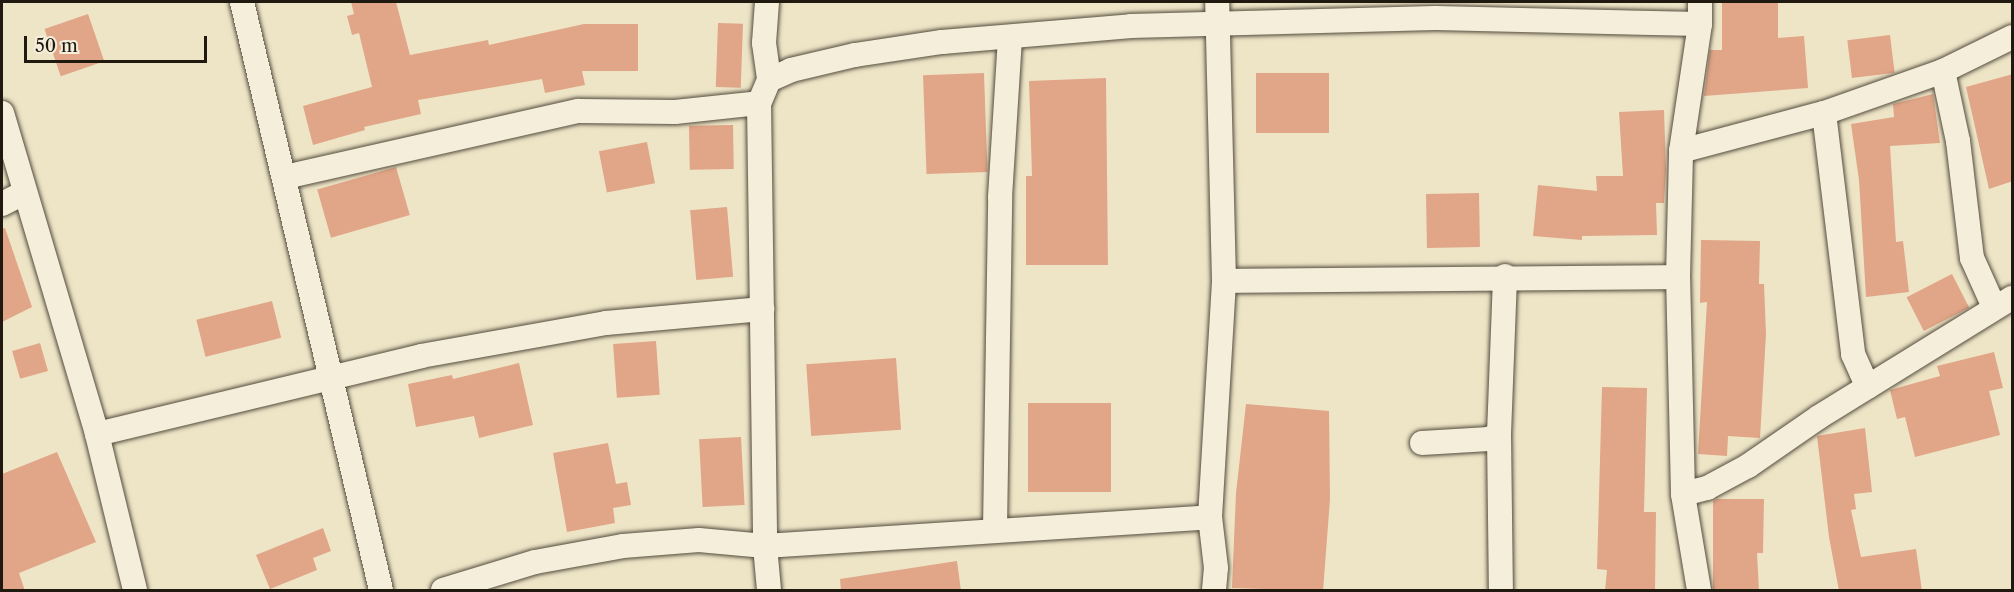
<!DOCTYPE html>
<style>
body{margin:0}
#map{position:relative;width:2014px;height:592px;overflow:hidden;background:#eee5c7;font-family:"Libre Caslon Text",serif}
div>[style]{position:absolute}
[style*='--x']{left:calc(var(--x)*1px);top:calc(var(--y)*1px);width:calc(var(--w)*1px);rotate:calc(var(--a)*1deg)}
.building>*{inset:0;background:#e1a587;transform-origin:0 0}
.roads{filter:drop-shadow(0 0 2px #544c3d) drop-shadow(0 0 2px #544c3d)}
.minor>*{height:24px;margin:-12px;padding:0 12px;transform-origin:12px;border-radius:12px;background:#f4eedb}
span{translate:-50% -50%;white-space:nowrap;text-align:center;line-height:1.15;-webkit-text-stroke:5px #f4eedb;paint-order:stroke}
.frame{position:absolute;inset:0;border:3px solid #20190f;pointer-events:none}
.scale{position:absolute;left:24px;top:36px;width:183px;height:27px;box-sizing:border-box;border:3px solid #20190f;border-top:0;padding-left:8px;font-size:18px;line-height:21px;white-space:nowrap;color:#20190f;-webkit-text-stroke:4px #f4eedb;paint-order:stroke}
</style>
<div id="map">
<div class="building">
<i style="clip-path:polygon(351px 2px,396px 2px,410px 55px,488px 40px,489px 45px,584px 24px,638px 24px,638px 71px,582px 71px,585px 85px,545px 93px,542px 79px,418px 100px,421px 114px,364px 127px,365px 130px,313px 145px,303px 106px,372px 87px,359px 33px,352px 35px,347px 16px,354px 14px)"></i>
<i style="clip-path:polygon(1722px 2px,1778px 2px,1778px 38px,1804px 36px,1808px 88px,1704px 96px,1710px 50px,1722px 50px)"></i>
<i style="left:88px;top:14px;width:50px;height:46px;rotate:71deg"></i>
<i style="left:718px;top:23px;width:25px;height:64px;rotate:2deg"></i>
<i style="left:1890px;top:35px;width:38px;height:43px;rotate:83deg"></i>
<i style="left:984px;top:73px;width:99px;height:61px;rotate:88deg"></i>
<i style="left:1329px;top:73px;width:60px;height:73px;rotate:90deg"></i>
<i style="clip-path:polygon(2013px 74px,2013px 181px,1989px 189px,1966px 87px)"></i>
<i style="clip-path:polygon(1106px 78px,1108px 265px,1026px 265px,1026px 176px,1032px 176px,1029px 81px)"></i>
<i style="clip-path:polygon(1933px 94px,1940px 143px,1890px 146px,1896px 242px,1903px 241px,1909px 292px,1866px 297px,1859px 180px,1851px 124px,1894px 117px,1893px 104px)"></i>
<i style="clip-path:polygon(1664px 110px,1666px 170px,1664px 203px,1656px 203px,1657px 235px,1582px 236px,1582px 240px,1533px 236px,1538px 185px,1597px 191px,1596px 176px,1623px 176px,1619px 112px)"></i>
<i style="left:733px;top:125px;width:44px;height:44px;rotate:89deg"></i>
<i style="left:647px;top:142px;width:42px;height:49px;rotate:79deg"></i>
<i style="left:396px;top:167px;width:50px;height:82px;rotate:74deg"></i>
<i style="left:1479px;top:193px;width:54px;height:53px;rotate:89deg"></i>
<i style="left:727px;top:207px;width:70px;height:37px;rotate:85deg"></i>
<i style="clip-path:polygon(5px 228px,32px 307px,2px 322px,2px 229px)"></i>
<i style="clip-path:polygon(1701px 240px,1760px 241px,1759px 284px,1764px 284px,1766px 334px,1760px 438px,1728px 436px,1727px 456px,1698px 454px,1707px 302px,1700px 303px)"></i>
<i style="left:1952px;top:274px;width:38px;height:51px;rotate:63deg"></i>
<i style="left:272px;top:301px;width:38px;height:78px;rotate:76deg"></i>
<i style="left:656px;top:341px;width:54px;height:43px;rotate:86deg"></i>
<i style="left:40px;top:343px;width:29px;height:29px;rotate:74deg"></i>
<i style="clip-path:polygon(1994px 352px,2003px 388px,1989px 391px,2000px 435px,1915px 457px,1905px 417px,1897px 419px,1890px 390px,1940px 376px,1937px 366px)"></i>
<i style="left:896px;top:358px;width:72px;height:90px;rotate:86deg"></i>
<i style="clip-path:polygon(519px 363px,533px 425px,479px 438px,474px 416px,416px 427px,408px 384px,452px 375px,453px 379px)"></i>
<i style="clip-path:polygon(1602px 387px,1647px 388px,1644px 512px,1656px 512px,1655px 591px,1605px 591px,1607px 570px,1597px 569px)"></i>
<i style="left:1028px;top:403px;width:83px;height:89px"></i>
<i style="clip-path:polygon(1246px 404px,1329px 411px,1330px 499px,1323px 591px,1232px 588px,1236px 493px)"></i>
<i style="clip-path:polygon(1865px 428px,1872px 492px,1854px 494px,1856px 509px,1851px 510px,1861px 557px,1916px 549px,1922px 591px,1839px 591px,1829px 537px,1817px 436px)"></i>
<i style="left:741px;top:437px;width:68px;height:42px;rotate:87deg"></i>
<i style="clip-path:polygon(608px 443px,616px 484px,627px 482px,631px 505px,613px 508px,615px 523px,567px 532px,553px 453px)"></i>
<i style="clip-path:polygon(57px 452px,96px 542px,19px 573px,25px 591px,2px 591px,2px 474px)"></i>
<i style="clip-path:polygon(1717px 499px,1764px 499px,1763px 553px,1757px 553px,1759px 591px,1713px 591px,1713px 501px)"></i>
<i style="clip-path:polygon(323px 528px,331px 551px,313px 558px,317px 570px,270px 589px,256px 555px)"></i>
<i style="clip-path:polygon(957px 561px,961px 591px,841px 591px,840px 579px)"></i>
</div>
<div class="roads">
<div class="minor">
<i style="--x:242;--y:2;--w:604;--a:76.7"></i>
<i style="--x:767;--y:2;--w:41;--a:94.2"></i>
<i style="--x:764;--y:43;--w:37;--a:82"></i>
<i style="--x:769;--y:80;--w:25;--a:113"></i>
<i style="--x:759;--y:103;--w:443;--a:89.2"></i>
<i style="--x:765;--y:546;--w:44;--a:84.8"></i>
<i style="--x:1943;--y:71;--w:72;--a:77.9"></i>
<i style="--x:1958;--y:141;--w:118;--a:83.2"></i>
<i style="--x:1972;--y:258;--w:54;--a:65.8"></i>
<i style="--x:769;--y:80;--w:24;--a:-24"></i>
<i style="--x:791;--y:70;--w:66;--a:-13.2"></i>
<i style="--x:855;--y:55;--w:88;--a:-8.5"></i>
<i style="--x:942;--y:42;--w:190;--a:-4.8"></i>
<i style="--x:1131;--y:26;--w:304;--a:-1.5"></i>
<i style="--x:1435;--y:18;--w:265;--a:1.3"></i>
<i style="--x:2;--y:113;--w:335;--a:73.5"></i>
<i style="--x:97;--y:434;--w:161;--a:76.3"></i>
<i style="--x:1824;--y:113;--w:243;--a:83.1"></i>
<i style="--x:1853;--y:354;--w:36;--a:66"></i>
<i style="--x:1681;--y:151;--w:148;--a:-14.9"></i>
<i style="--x:1824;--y:113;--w:126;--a:-19.4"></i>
<i style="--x:1943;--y:71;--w:77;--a:-26.2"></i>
<i style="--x:285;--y:177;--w:301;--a:-12.7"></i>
<i style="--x:579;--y:111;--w:96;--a:0.6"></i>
<i style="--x:675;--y:112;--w:84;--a:-6.1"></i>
<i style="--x:2;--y:204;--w:25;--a:-27"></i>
<i style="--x:1224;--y:281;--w:454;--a:-0.5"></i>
<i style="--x:97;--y:434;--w:333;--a:-13.5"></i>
<i style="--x:421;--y:356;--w:188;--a:-10.1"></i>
<i style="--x:606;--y:323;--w:157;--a:-5.1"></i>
<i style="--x:1499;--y:434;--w:156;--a:89.3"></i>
<i style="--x:1422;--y:443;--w:67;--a:-3.4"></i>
<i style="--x:1489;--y:439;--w:11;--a:-27"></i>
<i style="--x:1499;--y:434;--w:158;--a:-87.8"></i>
<i style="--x:1683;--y:494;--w:25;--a:-14"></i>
<i style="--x:1707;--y:488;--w:47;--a:-28.2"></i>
<i style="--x:1748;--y:466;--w:86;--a:-34.6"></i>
<i style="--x:1819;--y:417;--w:227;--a:-31.7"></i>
<i style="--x:995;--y:529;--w:332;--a:-89.1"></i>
<i style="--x:1000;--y:197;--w:160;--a:-86.4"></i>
<i style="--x:443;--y:590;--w:96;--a:-16.9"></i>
<i style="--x:535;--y:562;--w:89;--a:-10.3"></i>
<i style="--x:623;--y:546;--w:76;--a:-4.5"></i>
<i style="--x:699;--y:540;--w:66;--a:5.2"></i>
<i style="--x:765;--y:546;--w:446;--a:-3.7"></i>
<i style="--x:1214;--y:590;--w:22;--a:-85"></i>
<i style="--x:1216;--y:568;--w:51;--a:-96.7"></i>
<i style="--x:1210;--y:517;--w:236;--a:-86.6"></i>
<i style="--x:1224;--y:281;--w:279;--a:-91.4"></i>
<i style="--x:1699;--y:590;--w:97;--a:-99.5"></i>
<i style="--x:1683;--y:494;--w:217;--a:-91.3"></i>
<i style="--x:1678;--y:277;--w:126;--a:-88.6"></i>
<i style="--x:1681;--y:151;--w:128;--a:-81.5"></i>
<i style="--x:1700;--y:24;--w:22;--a:-90"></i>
</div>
</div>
<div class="frame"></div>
<div class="scale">50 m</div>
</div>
